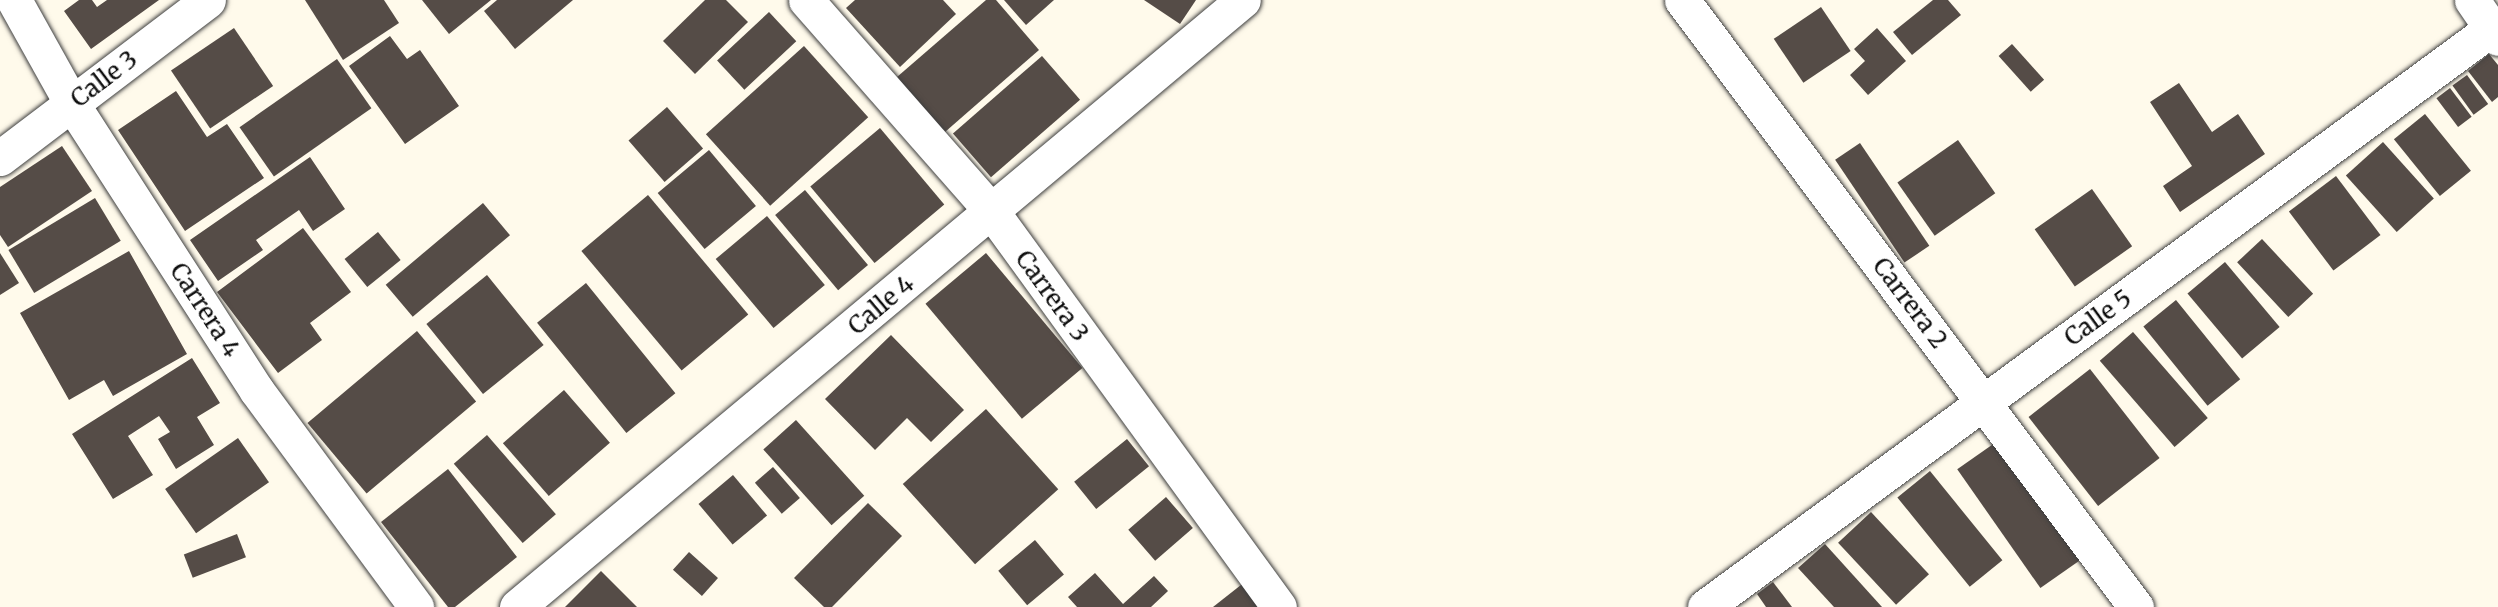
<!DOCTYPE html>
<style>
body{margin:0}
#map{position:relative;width:2498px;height:607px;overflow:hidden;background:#fffaeb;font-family:Merriweather,serif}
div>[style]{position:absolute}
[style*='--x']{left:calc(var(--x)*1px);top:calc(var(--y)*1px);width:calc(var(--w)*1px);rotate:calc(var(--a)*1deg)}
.building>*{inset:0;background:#554c47;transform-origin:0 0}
.roads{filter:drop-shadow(0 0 2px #3f3f3f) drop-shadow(0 0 2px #3f3f3f)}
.minor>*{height:35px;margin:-17.5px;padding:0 17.5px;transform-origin:17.5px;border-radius:17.5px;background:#fff}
span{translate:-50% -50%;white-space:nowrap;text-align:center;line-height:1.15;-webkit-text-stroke:7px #fff;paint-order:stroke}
.street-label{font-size:24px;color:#0c0c0c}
</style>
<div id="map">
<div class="building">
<i style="clip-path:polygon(79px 0,92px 0,97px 7px,107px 0,159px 0,91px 49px,64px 11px)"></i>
<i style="clip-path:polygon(305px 0,384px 0,399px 23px,343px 60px)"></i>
<i style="clip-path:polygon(422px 0,491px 0,449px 34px)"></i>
<i style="clip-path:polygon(497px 0,573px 0,515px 49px,484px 11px)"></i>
<i style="clip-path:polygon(705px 0,726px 0,748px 22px,695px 74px,663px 41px)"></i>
<i style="clip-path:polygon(855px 0,943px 0,956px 14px,900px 67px,846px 8px)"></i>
<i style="clip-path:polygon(986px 0,996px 0,1039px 50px,945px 132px,897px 77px)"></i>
<i style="clip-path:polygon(1004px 0,1054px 0,1026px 25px)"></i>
<i style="clip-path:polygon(1144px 0,1196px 0,1180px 24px)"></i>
<i style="clip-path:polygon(1933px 0,1948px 0,1961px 15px,1912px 55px,1893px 32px)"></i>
<i style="left:1821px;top:7px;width:53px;height:57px;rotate:56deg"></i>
<i style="left:769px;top:12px;width:40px;height:71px;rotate:47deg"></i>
<i style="left:234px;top:28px;width:70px;height:76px;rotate:56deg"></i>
<i style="clip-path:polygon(1877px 28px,1906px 61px,1868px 95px,1850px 75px,1865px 61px,1854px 49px)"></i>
<i style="clip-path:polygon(390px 36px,407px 59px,420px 50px,459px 106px,405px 144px,349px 66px)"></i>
<i style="left:2012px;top:44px;width:48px;height:18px;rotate:48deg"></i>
<i style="left:804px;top:46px;width:96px;height:132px;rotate:48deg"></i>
<i style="clip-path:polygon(2489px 54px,2498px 65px,2498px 97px,2492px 102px,2468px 71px)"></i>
<i style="left:1042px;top:56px;width:58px;height:118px;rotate:49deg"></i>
<i style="left:337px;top:59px;width:60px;height:119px;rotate:55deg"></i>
<i style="left:2467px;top:75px;width:36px;height:18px;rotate:54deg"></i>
<i style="clip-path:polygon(2179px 83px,2212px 132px,2238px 114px,2265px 154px,2180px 212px,2163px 186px,2192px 166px,2150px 102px)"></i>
<i style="left:2450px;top:88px;width:36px;height:17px;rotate:53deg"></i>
<i style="clip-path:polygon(176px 91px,207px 137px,227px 124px,264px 178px,185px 231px,118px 130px)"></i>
<i style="left:667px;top:107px;width:55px;height:51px;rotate:49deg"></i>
<i style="left:2425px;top:114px;width:73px;height:40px;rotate:51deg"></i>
<i style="left:880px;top:128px;width:100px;height:91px;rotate:50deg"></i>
<i style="left:1958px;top:140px;width:65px;height:74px;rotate:55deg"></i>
<i style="left:2383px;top:142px;width:76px;height:50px;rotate:48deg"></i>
<i style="left:1860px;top:143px;width:124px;height:30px;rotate:56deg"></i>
<i style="clip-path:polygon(62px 146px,92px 191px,8px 247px,0 235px,0 187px)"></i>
<i style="left:709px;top:150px;width:73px;height:67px;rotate:50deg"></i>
<i style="clip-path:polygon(310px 157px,345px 209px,313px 231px,299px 210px,256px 240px,263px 250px,218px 281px,190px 240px)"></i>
<i style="left:2336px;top:176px;width:74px;height:59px;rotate:53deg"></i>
<i style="left:2092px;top:189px;width:70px;height:70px;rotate:55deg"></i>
<i style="left:805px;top:190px;width:98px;height:39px;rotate:50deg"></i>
<i style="left:648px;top:195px;width:156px;height:87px;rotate:50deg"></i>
<i style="left:95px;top:198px;width:50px;height:101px;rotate:59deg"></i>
<i style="left:483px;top:203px;width:42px;height:127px;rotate:50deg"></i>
<i style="left:767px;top:216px;width:90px;height:67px;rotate:50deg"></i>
<i style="clip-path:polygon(303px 228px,351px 292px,310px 323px,322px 340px,278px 373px,217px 292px)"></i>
<i style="left:378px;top:232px;width:36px;height:43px;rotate:51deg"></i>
<i style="left:2262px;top:239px;width:75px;height:34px;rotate:47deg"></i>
<i style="clip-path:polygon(129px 251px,187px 354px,113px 396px,104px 380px,69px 400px,20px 313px)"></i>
<i style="clip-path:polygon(0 253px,19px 283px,0 295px)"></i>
<i style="left:986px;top:253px;width:150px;height:79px;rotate:50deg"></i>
<i style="left:2225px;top:262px;width:85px;height:49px;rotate:50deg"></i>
<i style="left:487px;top:275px;width:90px;height:78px;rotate:51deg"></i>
<i style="left:586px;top:283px;width:142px;height:63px;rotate:51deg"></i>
<i style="left:2176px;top:300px;width:102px;height:42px;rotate:51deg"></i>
<i style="left:417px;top:331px;width:92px;height:143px;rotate:50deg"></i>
<i style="left:2133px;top:332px;width:114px;height:44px;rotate:49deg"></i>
<i style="clip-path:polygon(891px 335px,964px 410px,931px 442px,907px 418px,875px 450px,825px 399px)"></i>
<i style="clip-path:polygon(192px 358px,220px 403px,197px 417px,214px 445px,176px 469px,158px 439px,170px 432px,159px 416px,128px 436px,153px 475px,113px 499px,72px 434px)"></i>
<i style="left:2090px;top:369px;width:113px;height:78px;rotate:52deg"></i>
<i style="left:564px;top:390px;width:70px;height:81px;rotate:49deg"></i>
<i style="left:986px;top:409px;width:108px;height:112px;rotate:48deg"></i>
<i style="left:796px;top:420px;width:102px;height:44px;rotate:48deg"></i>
<i style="left:487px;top:435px;width:105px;height:44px;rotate:49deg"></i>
<i style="left:238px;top:438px;width:54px;height:89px;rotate:55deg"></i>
<i style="left:1127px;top:439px;width:35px;height:68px;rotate:51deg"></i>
<i style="left:1999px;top:440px;width:145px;height:51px;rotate:55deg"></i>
<i style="left:773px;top:467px;width:41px;height:24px;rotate:49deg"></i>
<i style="clip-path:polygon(448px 469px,517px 557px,455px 607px,448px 607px,381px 522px)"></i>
<i style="left:1930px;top:471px;width:115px;height:42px;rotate:51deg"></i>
<i style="left:733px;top:475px;width:53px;height:45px;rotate:50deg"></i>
<i style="left:1166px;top:497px;width:41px;height:50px;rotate:49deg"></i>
<i style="clip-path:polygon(868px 503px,902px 536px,832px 607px,824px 607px,794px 578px)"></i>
<i style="left:1871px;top:512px;width:85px;height:45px;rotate:47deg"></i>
<i style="left:237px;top:534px;width:25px;height:57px;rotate:69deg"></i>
<i style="left:1035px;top:540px;width:45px;height:48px;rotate:50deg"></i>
<i style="clip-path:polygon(1825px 544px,1882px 607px,1834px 607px,1798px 568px)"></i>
<i style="left:689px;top:552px;width:39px;height:24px;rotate:42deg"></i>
<i style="clip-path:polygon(601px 571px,637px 607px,565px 607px)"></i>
<i style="clip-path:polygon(1095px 573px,1123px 604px,1154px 576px,1168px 591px,1151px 607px,1077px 607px,1068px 597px)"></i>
<i style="clip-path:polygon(1246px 581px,1265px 607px,1213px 607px)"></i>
<i style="clip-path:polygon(1773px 582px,1792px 607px,1766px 607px,1757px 594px)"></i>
</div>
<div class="roads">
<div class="minor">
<i style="--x:14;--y:0;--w:119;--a:60.9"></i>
<i style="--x:72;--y:104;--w:341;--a:57.2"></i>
<i style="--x:257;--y:391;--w:268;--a:53.6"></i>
<i style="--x:806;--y:0;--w:282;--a:48.7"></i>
<i style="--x:992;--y:212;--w:488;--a:54"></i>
<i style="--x:1682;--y:0;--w:758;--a:53.21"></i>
<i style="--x:2472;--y:0;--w:46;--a:55.6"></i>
<i style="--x:0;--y:158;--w:261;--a:-37.2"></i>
<i style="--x:517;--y:607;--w:946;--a:-39.9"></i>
<i style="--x:1705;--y:607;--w:976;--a:-36.33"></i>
</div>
</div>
<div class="street-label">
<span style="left:104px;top:79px;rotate:-37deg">Calle 3</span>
<span style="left:1052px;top:296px;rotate:54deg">Carrera 3</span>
<span style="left:1910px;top:303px;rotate:53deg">Carrera 2</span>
<span style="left:881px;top:305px;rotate:-40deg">Calle 4</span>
<span style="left:205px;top:310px;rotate:57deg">Carrera 4</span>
<span style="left:2098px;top:318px;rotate:-36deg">Calle 5</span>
</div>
</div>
